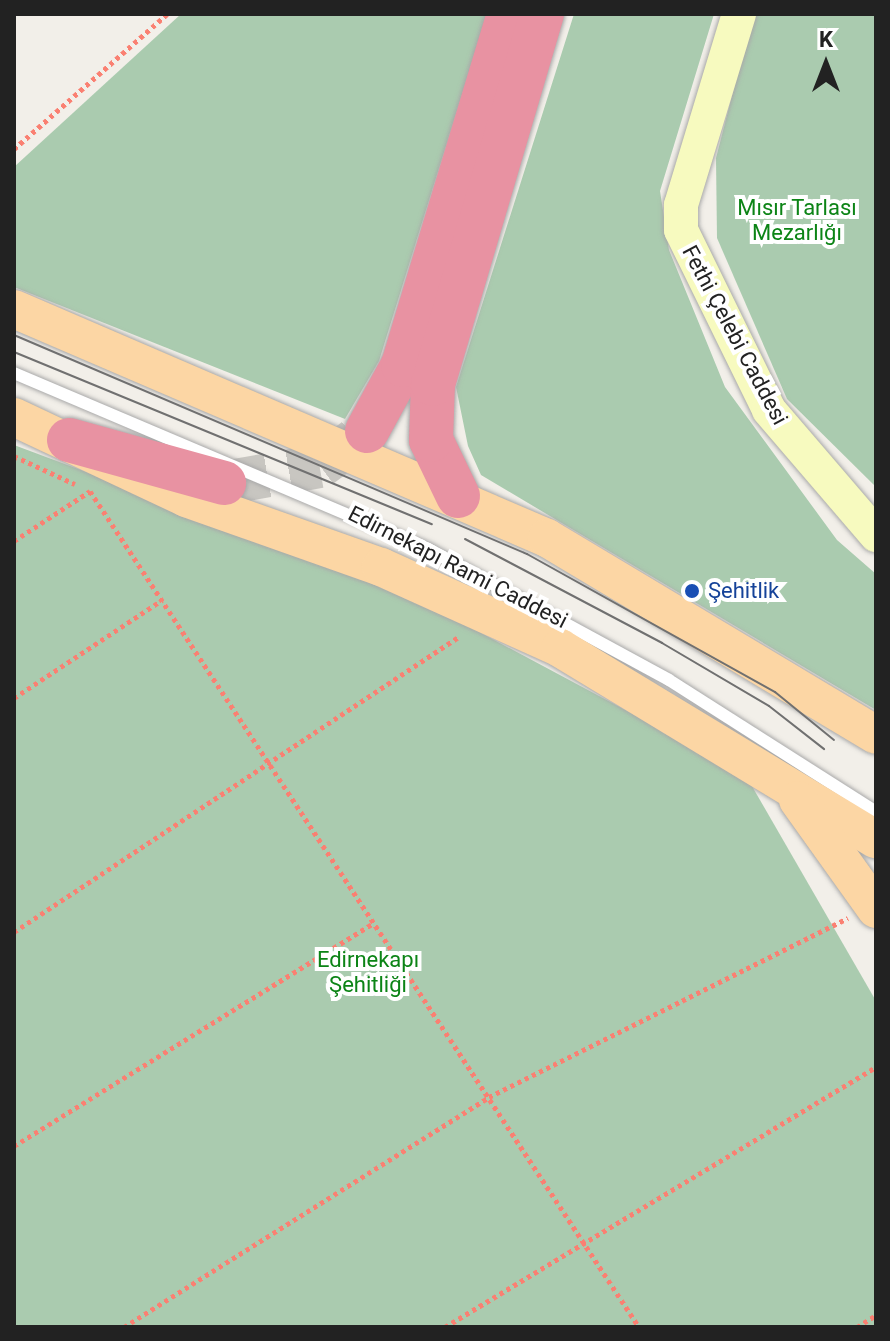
<!DOCTYPE html>
<meta charset="utf-8">
<style>
body{margin:0}
#map{position:relative;width:890px;height:1341px;overflow:hidden;background:#f2efe9;font-family:Roboto,sans-serif}
div>[style]{position:absolute}
[style*='--x']{left:calc(var(--x)*1px);top:calc(var(--y)*1px);width:calc(var(--w)*1px);rotate:calc(var(--a)*1deg)}
.cemetery>*{inset:0;background:#aacbaf}
.highway-tunnel>*{height:44px;margin-top:-22px;transform-origin:0;background:repeating-linear-gradient(90deg,#c8c6c1 0 44px,transparent 0 66px)}
.path>*{height:5px;margin-top:-2.5px;transform-origin:0;background:repeating-linear-gradient(90deg,#fa8072 0 4px,transparent 0 8px)}
.roads{filter:drop-shadow(0 0 2px #a9a9a9) drop-shadow(0 0 2px #a9a9a9)}
.lane>*{height:12px;margin:-6px;padding:0 6px;transform-origin:6px;border-radius:6px;background:#fff}
.secondary>*{height:34px;margin:-17px;padding:0 17px;transform-origin:17px;border-radius:17px;background:#f7fabf}
.primary>*{height:38px;margin:-19px;padding:0 19px;transform-origin:19px;border-radius:19px;background:#fcd6a4}
.highway>*{height:44px;margin:-22px;padding:0 22px;transform-origin:22px;border-radius:22px;background:#e892a2}
.tram>*{height:2px;margin:-1px;padding:0 1px;transform-origin:1px;border-radius:1px;background:#707070}
.dots>*{width:22px;height:22px;translate:-50% -50%;box-sizing:border-box;border:4px solid #fff;border-radius:50%}
span{translate:-50% -50%;white-space:nowrap;text-align:center;line-height:1.15;-webkit-text-stroke:8px #fff;paint-order:stroke}
.park-label{font-size:22px;color:#0c8416}
.street-label{font-size:22px;color:#222}
.transit-label{font-size:22px;color:#164399}
.left{translate:0 -50%;text-align:left}
.frame{position:absolute;inset:0;border:16px solid #222;pointer-events:none}
.north{position:absolute;left:786px;top:24px;width:80px;height:80px;-webkit-text-stroke:6px #fff;paint-order:stroke;rotate:0deg;font-size:22px;font-weight:700;line-height:32px;text-align:center;color:#222}
.north::after{content:'';display:block;margin:auto;width:28px;height:36px;background:#222;clip-path:polygon(50% 0,100% 100%,50% 72%,0 100%)}
</style>
<div id="map">
<div class="cemetery">
<i style="clip-path:polygon(181px 14px,487px 14px,379px 361px,345px 419px,14px 287px,14px 167px)"></i>
<i style="clip-path:polygon(574px 14px,714px 14px,660px 191px,669px 250px,725px 387px,837px 540px,876px 574px,876px 710px,481px 475px,468px 446px,456px 387px)"></i>
<i style="clip-path:polygon(753px 14px,876px 14px,876px 487px,787px 399px,717px 238px,716px 158px)"></i>
<i style="clip-path:polygon(14px 445px,397px 588px,745px 774px,876px 1001px,876px 1327px,14px 1327px)"></i>
</div>
<div class="highway-tunnel">
<i style="--x:224;--y:483;--w:97;--a:-10"></i>
<i style="--x:320;--y:466;--w:59;--a:-36.7"></i>
</div>
<div class="path">
<i style="--x:14;--y:149;--w:204;--a:-41.4"></i>
<i style="--x:14;--y:456;--w:67;--a:24.7"></i>
<i style="--x:14;--y:541;--w:91;--a:-33.3"></i>
<i style="--x:90;--y:491;--w:1000;--a:56.71"></i>
<i style="--x:14;--y:698;--w:178;--a:-33.5"></i>
<i style="--x:14;--y:932;--w:535;--a:-33.57"></i>
<i style="--x:14;--y:1146;--w:423;--a:-31.8"></i>
<i style="--x:124;--y:1327;--w:431;--a:-32.2"></i>
<i style="--x:489;--y:1097;--w:401;--a:-26.5"></i>
<i style="--x:445;--y:1327;--w:503;--a:-31.1"></i>
<i style="--x:857;--y:1327;--w:22;--a:-32"></i>
</div>
<div class="roads">
<div class="lane">
<i style="--x:14;--y:373;--w:450;--a:23"></i>
<i style="--x:428;--y:549;--w:274;--a:28.5"></i>
<i style="--x:669;--y:680;--w:246;--a:32.5"></i>
</div>
<div class="secondary">
<i style="--x:739;--y:14;--w:200;--a:106.9"></i>
<i style="--x:681;--y:205;--w:25;--a:90"></i>
<i style="--x:681;--y:230;--w:200;--a:63.9"></i>
<i style="--x:769;--y:410;--w:165;--a:49.4"></i>
</div>
<div class="primary">
<i style="--x:14;--y:309;--w:580;--a:23.25"></i>
<i style="--x:547;--y:538;--w:383;--a:30.9"></i>
<i style="--x:14;--y:417;--w:190;--a:25.2"></i>
<i style="--x:186;--y:498;--w:207;--a:19.5"></i>
<i style="--x:381;--y:567;--w:196;--a:24.3"></i>
<i style="--x:560;--y:648;--w:369;--a:31.2"></i>
<i style="--x:798;--y:800;--w:134;--a:54.4"></i>
</div>
<div class="highway">
<i style="--x:367;--y:431;--w:75;--a:-61.4"></i>
<i style="--x:403;--y:365;--w:367;--a:-73.2"></i>
<i style="--x:69;--y:440;--w:161;--a:15.5"></i>
<i style="--x:458;--y:496;--w:62;--a:-115.7"></i>
<i style="--x:431;--y:440;--w:56;--a:-88"></i>
<i style="--x:433;--y:384;--w:386;--a:-73.6"></i>
</div>
</div>
<div class="tram">
<i style="--x:14;--y:335;--w:558;--a:23.12"></i>
<i style="--x:527;--y:554;--w:284;--a:29.1"></i>
<i style="--x:775;--y:692;--w:76;--a:39.1"></i>
<i style="--x:14;--y:352;--w:452;--a:22.4"></i>
<i style="--x:465;--y:539;--w:223;--a:27.8"></i>
<i style="--x:662;--y:643;--w:124;--a:30.5"></i>
<i style="--x:769;--y:706;--w:70;--a:38"></i>
</div>
<div class="dots">
<i style="left:692px;top:591px;background:#1a4fb4"></i>
</div>
<div class="park-label">
<span style="left:797px;top:220px">Mısır Tarlası<br>Mezarlığı</span>
<span style="left:368px;top:972px">Edirnekapı<br>Şehitliği</span>
</div>
<div class="street-label">
<span style="left:735px;top:335px;rotate:62deg">Fethi Çelebi Caddesi</span>
<span style="left:458px;top:567px;rotate:27deg">Edirnekapı Rami Caddesi</span>
</div>
<div class="transit-label">
<span class="left" style="left:708px;top:591px">Şehitlik</span>
</div>
<div class="frame"></div>
<div class="north">K</div>
</div>
